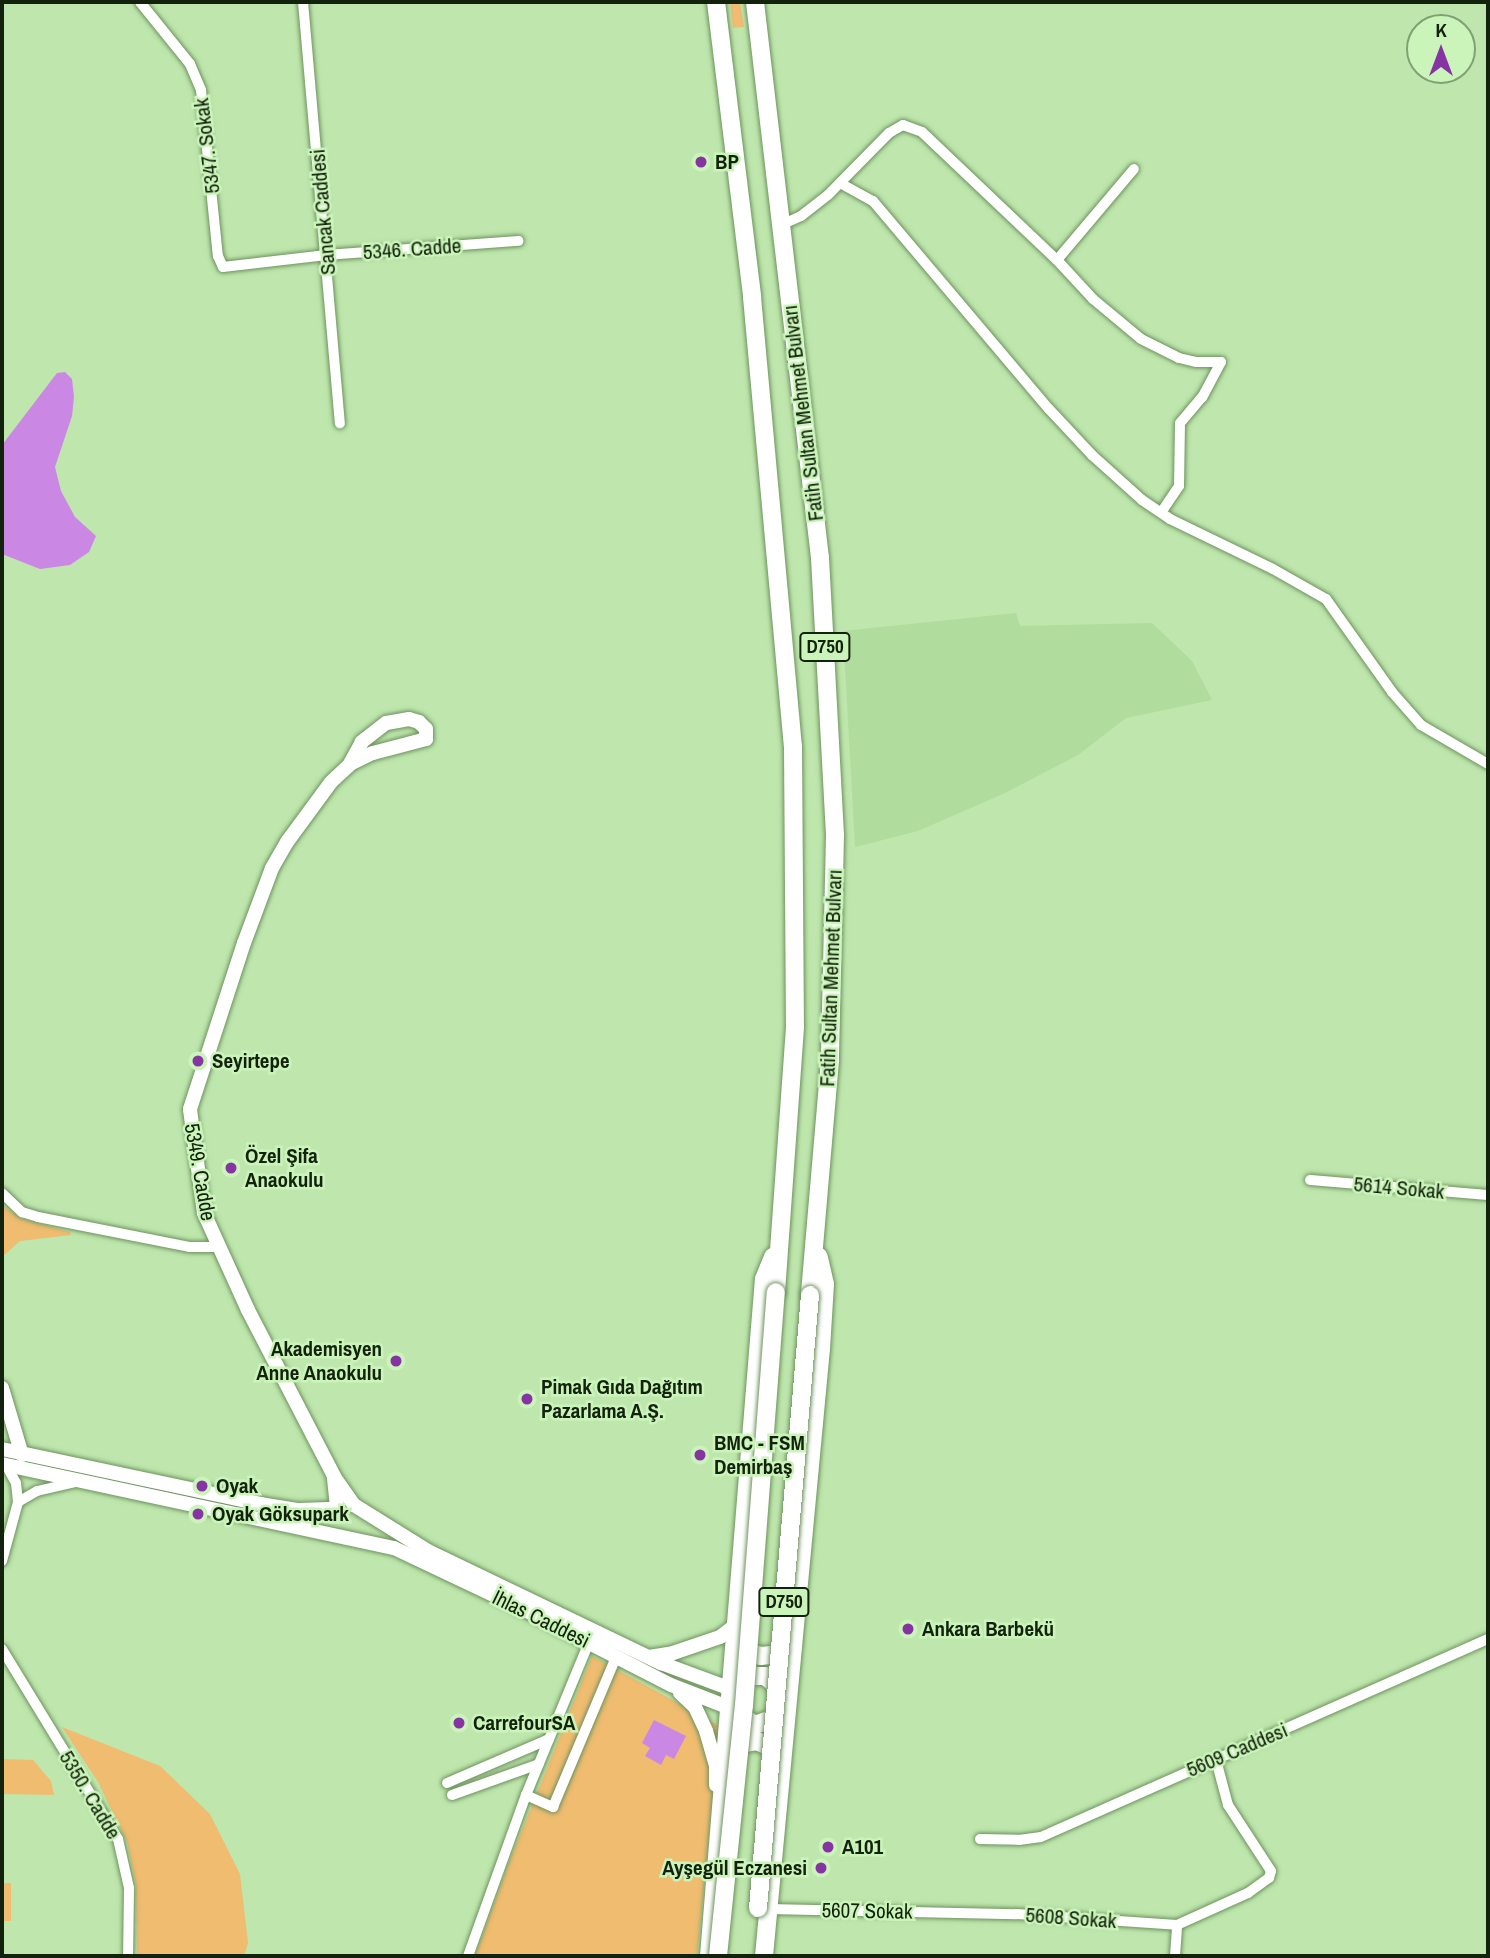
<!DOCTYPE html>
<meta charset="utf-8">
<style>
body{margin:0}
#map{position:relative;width:1490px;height:1958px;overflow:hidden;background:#bee6ad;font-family:"Archivo Narrow",sans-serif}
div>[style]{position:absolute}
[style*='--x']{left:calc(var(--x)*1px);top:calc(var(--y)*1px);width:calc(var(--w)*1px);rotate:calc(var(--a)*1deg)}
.built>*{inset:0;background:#b0dc9d}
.green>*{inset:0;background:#efbc70;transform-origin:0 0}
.water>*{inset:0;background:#cb87e4}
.roads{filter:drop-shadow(0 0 2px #6e935e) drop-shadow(0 0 2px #6e935e)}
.street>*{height:10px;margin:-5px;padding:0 5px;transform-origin:5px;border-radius:5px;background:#fff}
.secondary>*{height:14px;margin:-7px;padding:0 7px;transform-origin:7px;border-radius:7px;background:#fff}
.highway>*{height:18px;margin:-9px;padding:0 9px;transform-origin:9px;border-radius:9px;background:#fff}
.bridges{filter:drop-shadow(0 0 2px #6e935e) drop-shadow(0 0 2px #6e935e)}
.highway-bridge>*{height:18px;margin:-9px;padding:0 9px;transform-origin:9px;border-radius:9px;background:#fff}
.dots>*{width:19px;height:19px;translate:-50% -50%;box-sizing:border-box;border:4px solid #cbf4ba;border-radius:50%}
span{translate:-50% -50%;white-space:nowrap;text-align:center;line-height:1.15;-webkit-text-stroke:5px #cbf4ba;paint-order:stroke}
.shield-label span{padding:2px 5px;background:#cbf4ba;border:2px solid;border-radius:5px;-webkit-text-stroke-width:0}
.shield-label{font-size:19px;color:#13220c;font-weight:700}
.street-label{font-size:21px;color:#13220c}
.poi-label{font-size:21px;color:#13220c;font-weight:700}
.left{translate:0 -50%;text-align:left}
.right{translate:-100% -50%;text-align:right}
.frame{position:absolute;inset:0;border:4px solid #13220c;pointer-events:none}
.north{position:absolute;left:1406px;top:14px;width:70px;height:70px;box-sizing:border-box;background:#cbf4ba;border:2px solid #81a074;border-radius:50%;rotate:0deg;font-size:19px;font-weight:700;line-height:28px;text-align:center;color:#13220c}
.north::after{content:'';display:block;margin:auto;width:24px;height:32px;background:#8734a3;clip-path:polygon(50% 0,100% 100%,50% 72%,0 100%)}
</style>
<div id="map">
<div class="built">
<i style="clip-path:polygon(1016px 613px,1020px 626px,1152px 623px,1192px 661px,1212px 700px,1126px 718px,1078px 755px,1005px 793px,918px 831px,855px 847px,843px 631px)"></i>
</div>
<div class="green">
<i style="clip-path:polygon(730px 2px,740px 2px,744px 27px,733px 28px)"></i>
<i style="clip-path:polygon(2px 1205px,22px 1219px,70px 1232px,71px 1235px,20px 1241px,2px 1257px)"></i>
<i style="clip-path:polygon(592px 1656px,720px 1726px,697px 1956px,475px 1956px,510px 1860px)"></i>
<i style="clip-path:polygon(62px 1727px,160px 1766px,210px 1814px,240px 1874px,248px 1943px,244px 1956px,137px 1956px,136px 1886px,127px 1842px,98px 1782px)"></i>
<i style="clip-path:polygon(2px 1759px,33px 1760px,51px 1781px,54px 1795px,2px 1794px)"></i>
<i style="left:2px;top:1883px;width:9px;height:38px"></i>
</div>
<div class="water">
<i style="clip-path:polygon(65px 372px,72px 379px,74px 397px,72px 416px,55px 467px,61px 491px,75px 517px,96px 536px,89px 552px,70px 565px,40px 569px,2px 554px,2px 445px,57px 373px)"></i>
<i style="clip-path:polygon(654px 1720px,686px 1736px,674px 1759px,666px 1755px,661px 1765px,645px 1756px,650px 1748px,642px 1743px)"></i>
</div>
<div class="roads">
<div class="street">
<i style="--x:140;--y:2;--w:80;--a:51.1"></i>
<i style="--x:190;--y:64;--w:28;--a:67"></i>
<i style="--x:201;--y:90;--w:167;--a:84.2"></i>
<i style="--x:218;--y:256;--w:12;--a:66"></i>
<i style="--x:223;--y:267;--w:104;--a:-6.6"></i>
<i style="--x:326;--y:255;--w:193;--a:-4.2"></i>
<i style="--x:303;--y:2;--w:423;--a:85"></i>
<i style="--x:840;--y:183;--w:38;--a:29"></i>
<i style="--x:873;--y:201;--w:272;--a:49.8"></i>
<i style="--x:1049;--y:409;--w:63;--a:46.9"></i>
<i style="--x:1092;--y:455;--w:67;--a:42"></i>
<i style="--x:1142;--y:500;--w:34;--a:34"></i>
<i style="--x:1170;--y:519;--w:114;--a:25.9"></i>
<i style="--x:1273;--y:569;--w:61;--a:29.5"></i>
<i style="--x:1326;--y:599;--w:114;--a:54.6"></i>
<i style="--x:1392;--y:692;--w:44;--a:48.7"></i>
<i style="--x:1421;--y:725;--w:78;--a:30.2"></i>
<i style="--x:781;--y:225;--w:22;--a:-24"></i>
<i style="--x:801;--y:216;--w:34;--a:-38"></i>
<i style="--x:828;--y:195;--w:87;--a:-45.5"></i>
<i style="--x:889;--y:133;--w:16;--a:-30"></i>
<i style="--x:903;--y:125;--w:20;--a:20"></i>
<i style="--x:922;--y:132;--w:186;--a:43.5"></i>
<i style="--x:1057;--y:260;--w:53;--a:47.3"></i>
<i style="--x:1093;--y:299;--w:62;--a:39.8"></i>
<i style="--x:1141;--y:339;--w:42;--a:26.6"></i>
<i style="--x:1179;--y:358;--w:17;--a:13"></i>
<i style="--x:1196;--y:362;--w:25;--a:0"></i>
<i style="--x:1221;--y:362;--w:40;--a:118"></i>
<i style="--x:1202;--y:397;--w:34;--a:130"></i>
<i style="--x:1180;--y:423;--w:63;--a:90.9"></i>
<i style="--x:1179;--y:486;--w:32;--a:124"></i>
<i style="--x:1057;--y:260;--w:119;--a:-49.8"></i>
<i style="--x:1310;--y:1180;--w:179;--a:4.8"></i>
<i style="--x:2;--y:1193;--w:28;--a:44"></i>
<i style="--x:22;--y:1212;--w:17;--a:17"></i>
<i style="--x:38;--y:1217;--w:154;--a:11.2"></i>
<i style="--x:189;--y:1247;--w:30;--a:0"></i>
<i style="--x:18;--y:1502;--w:22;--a:-30"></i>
<i style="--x:37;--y:1491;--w:40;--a:-13"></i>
<i style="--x:2;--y:1561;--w:61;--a:-74.8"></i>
<i style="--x:18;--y:1502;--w:19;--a:-96"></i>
<i style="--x:16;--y:1483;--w:21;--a:-119"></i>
<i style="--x:2;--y:1649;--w:223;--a:58.6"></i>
<i style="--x:118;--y:1839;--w:50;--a:77.3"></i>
<i style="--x:129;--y:1888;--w:68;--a:90.8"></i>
<i style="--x:447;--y:1783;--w:111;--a:-23.3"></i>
<i style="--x:452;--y:1795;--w:92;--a:-19.6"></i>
<i style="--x:526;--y:1795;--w:30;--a:24"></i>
<i style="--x:553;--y:1807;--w:163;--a:-67.2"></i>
<i style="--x:980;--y:1839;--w:39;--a:1"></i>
<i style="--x:1019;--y:1840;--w:22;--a:-8"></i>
<i style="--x:1041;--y:1837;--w:489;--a:-23.9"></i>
<i style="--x:768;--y:1909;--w:249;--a:1.2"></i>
<i style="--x:1017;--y:1914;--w:160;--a:3.9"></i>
<i style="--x:1177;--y:1925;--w:78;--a:-24.3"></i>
<i style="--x:1248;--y:1893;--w:26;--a:-36"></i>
<i style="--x:1269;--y:1878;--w:7;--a:-74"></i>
<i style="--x:1271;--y:1871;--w:79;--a:-123.1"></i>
<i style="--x:1228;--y:1805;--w:47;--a:-104.9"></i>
<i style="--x:468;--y:1956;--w:171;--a:-70.2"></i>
<i style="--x:526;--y:1795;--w:165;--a:-67.6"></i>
<i style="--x:1175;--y:1956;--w:31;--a:-86"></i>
</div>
<div class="secondary">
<i style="--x:2;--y:1388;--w:70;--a:73.4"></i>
<i style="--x:2;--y:1449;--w:264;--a:12"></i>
<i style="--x:260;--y:1504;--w:39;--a:9"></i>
<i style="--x:299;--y:1510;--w:36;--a:-2"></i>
<i style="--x:2;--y:1464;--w:401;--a:12.1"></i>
<i style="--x:394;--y:1548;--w:143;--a:25.3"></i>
<i style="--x:523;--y:1609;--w:166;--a:27.2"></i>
<i style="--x:671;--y:1685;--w:63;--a:21.3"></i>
<i style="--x:335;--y:1478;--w:33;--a:55"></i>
<i style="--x:354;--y:1505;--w:87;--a:31.9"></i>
<i style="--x:428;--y:1551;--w:259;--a:25.7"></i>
<i style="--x:661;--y:1663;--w:75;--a:20.4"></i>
<i style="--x:337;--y:1507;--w:31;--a:-96"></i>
<i style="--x:334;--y:1476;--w:187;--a:-117.4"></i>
<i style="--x:248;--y:1310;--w:107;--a:-114.4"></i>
<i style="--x:204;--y:1213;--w:105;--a:-97.7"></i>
<i style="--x:190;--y:1109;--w:175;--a:-72"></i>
<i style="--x:244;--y:943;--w:80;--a:-69.5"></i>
<i style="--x:272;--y:868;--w:30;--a:-60"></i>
<i style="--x:287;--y:842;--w:74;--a:-53.7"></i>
<i style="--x:331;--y:782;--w:26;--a:-43"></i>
<i style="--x:350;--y:764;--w:25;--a:-26"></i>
<i style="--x:373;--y:753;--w:55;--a:-14.8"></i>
<i style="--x:426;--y:739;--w:10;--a:-90"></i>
<i style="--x:426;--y:729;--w:10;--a:-135"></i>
<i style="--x:419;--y:722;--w:10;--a:-163"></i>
<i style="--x:409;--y:719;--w:23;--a:170"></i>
<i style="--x:386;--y:723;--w:31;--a:142"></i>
<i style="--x:362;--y:742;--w:25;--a:119"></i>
<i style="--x:649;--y:1657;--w:24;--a:-9"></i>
<i style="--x:673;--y:1653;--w:50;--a:-18.8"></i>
<i style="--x:720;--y:1637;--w:16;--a:-38"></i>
<i style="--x:733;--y:1627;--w:9;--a:-63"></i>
<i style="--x:680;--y:1693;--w:21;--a:43"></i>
<i style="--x:695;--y:1707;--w:26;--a:65"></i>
<i style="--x:706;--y:1731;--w:35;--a:74"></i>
<i style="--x:716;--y:1765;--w:20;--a:90"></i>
</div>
<div class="highway">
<i style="--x:716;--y:2;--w:297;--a:83"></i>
<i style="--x:752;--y:297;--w:451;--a:84.8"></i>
<i style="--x:793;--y:746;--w:281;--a:89.6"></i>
<i style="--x:795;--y:1027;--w:266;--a:94.1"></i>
<i style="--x:755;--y:2;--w:560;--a:83.33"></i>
<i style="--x:820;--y:558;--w:277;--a:86.9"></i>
<i style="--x:835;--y:835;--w:225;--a:91.3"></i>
<i style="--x:830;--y:1060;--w:236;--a:94.9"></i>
<i style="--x:739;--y:1640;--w:18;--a:47"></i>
<i style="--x:751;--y:1653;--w:10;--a:17"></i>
<i style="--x:761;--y:1656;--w:18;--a:-6"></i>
<i style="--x:779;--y:1654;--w:16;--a:-40"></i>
<i style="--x:735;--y:1686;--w:17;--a:-36"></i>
<i style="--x:749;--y:1676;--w:16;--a:0"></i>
<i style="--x:765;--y:1676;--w:26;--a:39"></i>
<i style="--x:732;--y:1710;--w:27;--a:33"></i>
<i style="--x:755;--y:1725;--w:32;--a:-20"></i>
<i style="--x:728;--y:1752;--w:14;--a:-36"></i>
<i style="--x:739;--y:1744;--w:18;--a:-9"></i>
<i style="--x:757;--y:1741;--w:17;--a:25"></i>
<i style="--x:772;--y:1748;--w:14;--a:54"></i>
<i style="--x:709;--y:1956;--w:679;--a:-85.36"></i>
<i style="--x:764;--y:1279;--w:24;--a:-68"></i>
<i style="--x:764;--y:1956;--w:610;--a:-84.64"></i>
<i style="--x:821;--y:1349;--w:65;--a:-86.5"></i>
<i style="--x:825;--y:1284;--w:28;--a:-103"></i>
</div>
</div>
<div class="bridges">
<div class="highway-bridge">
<i style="--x:758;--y:1908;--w:615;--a:-85.15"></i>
<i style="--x:718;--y:1956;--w:252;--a:-84.1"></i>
<i style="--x:744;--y:1705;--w:414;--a:-85.6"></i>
</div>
</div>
<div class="dots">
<i style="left:701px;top:162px;background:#8734a3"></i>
<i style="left:198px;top:1061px;background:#8734a3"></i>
<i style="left:231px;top:1168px;background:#8734a3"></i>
<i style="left:396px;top:1361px;background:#8734a3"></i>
<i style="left:527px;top:1399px;background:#8734a3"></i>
<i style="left:700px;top:1455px;background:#8734a3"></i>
<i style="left:202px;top:1486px;background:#8734a3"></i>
<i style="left:198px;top:1514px;background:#8734a3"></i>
<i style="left:908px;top:1629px;background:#8734a3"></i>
<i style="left:459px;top:1723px;background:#8734a3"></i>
<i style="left:828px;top:1847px;background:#8734a3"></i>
<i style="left:821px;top:1868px;background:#8734a3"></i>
</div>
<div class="shield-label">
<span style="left:825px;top:647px">D750</span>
<span style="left:784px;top:1602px">D750</span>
</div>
<div class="street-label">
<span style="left:207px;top:146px;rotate:-97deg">5347. Sokak</span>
<span style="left:323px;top:212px;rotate:-95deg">Sancak Caddesi</span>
<span style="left:412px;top:249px;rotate:-4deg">5346. Cadde</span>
<span style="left:803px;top:413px;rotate:-97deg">Fatih Sultan Mehmet Bulvarı</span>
<span style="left:831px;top:978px;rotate:-88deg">Fatih Sultan Mehmet Bulvarı</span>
<span style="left:200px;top:1172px;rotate:80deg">5349. Cadde</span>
<span style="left:1399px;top:1188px;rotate:5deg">5614 Sokak</span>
<span style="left:541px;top:1619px;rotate:26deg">İhlas Caddesi</span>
<span style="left:1237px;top:1750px;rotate:-23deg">5609 Caddesi</span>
<span style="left:90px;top:1795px;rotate:59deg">5350. Cadde</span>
<span style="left:867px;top:1911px;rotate:1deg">5607 Sokak</span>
<span style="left:1071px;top:1918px;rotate:4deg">5608 Sokak</span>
</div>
<div class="poi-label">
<span class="left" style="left:715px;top:162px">BP</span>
<span class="left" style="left:212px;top:1061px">Seyirtepe</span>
<span class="left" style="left:245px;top:1168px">Özel Şifa<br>Anaokulu</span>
<span class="right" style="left:382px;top:1361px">Akademisyen<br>Anne Anaokulu</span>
<span class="left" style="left:541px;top:1399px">Pimak Gıda Dağıtım<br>Pazarlama A.Ş.</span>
<span class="left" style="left:714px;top:1455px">BMC - FSM<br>Demirbaş</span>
<span class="left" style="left:216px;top:1486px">Oyak</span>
<span class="left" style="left:212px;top:1514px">Oyak Göksupark</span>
<span class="left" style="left:922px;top:1629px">Ankara Barbekü</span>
<span class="left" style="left:473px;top:1723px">CarrefourSA</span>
<span class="left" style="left:842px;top:1847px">A101</span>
<span class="right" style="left:807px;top:1868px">Ayşegül Eczanesi</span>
</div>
<div class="frame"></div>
<div class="north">K</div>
</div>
